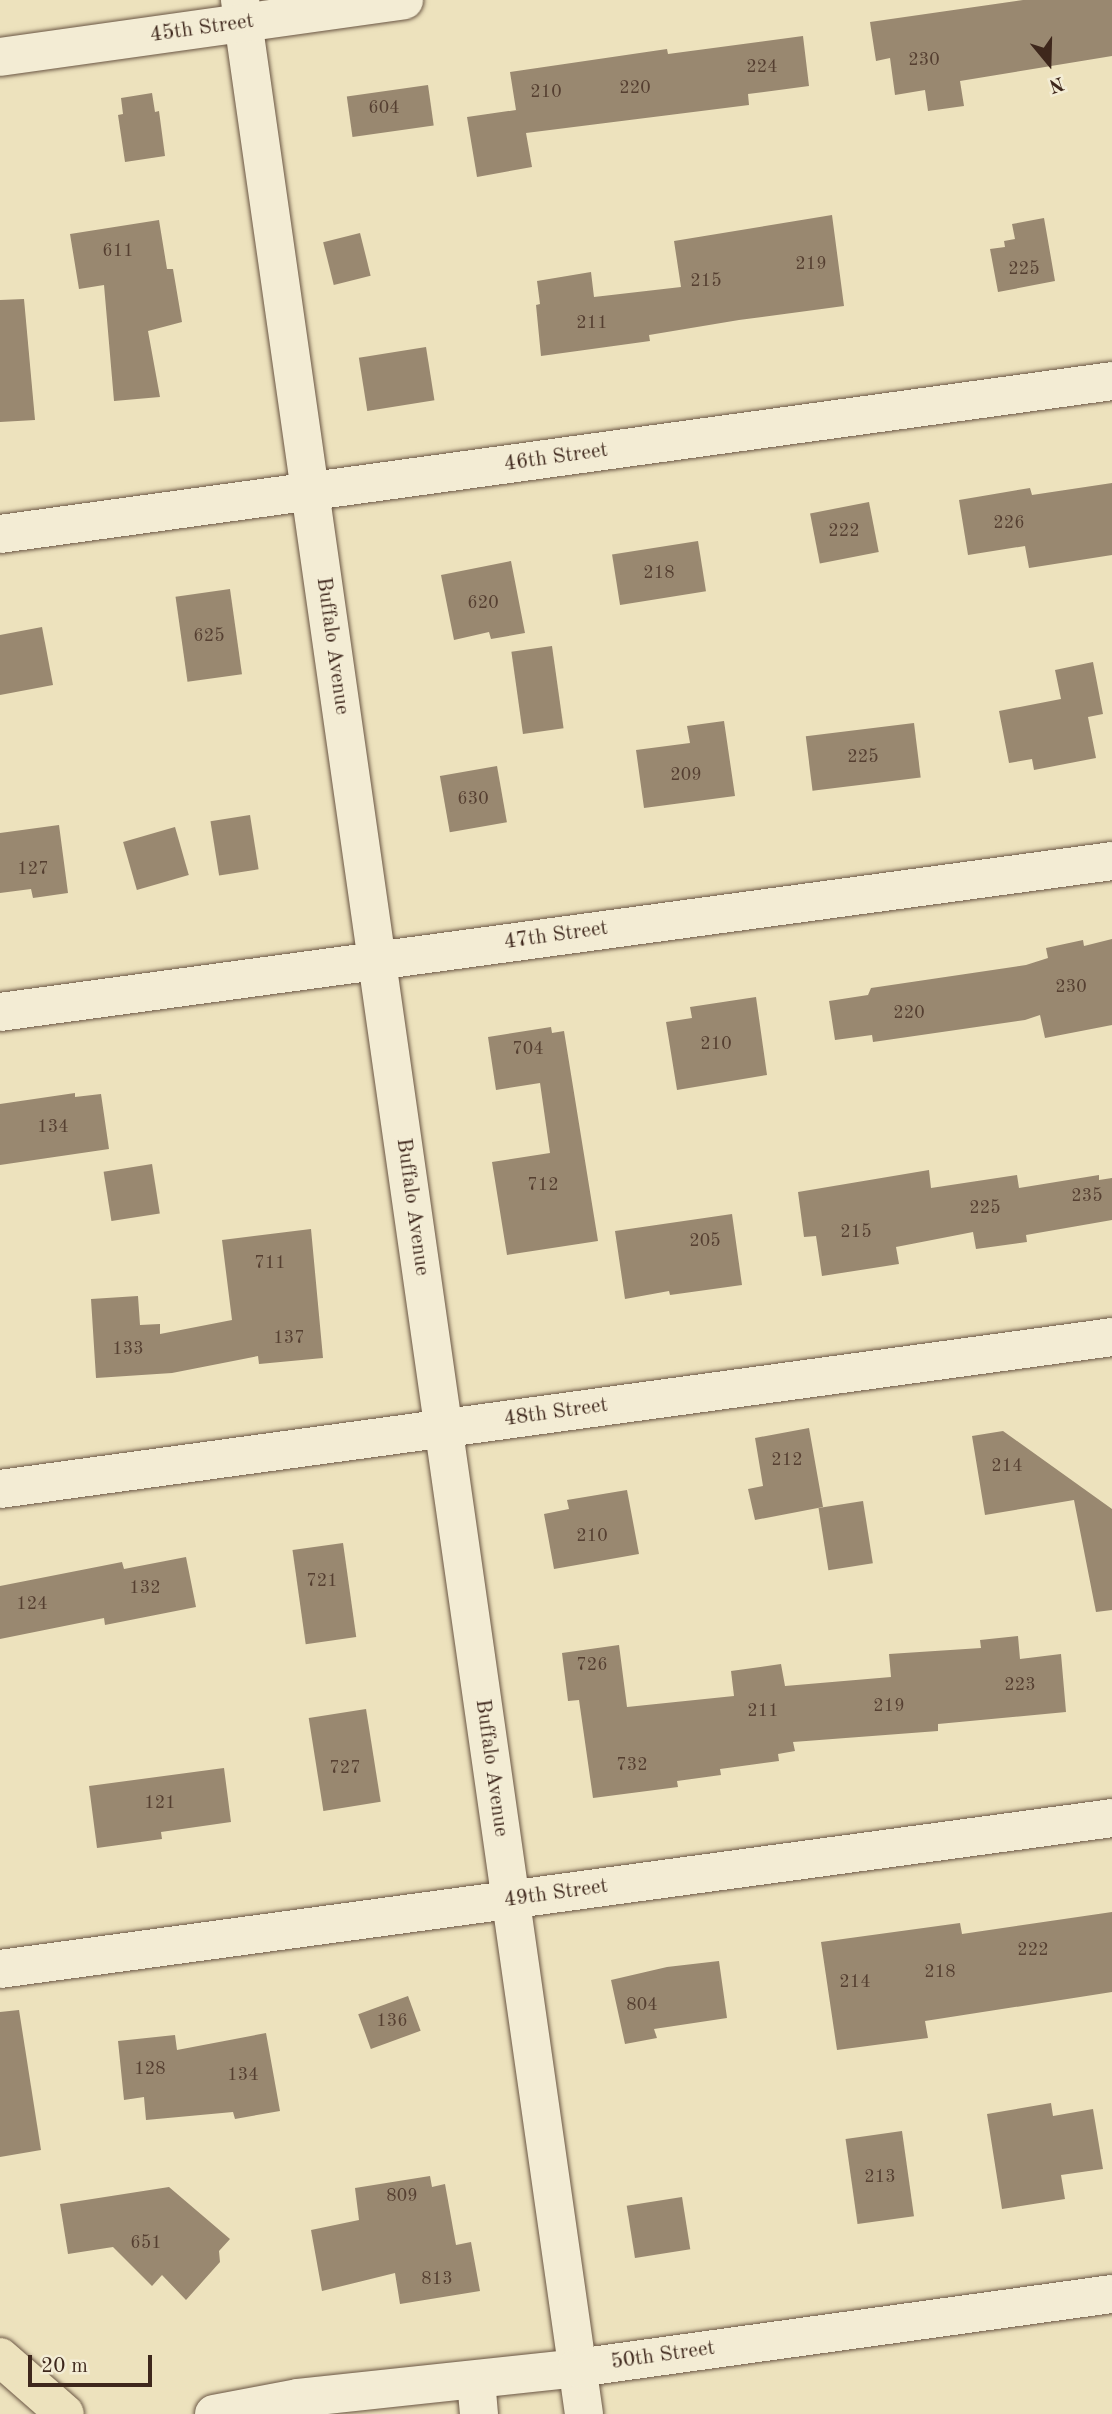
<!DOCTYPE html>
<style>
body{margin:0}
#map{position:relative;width:1112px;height:2414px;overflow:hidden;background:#ede2bd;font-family:"Old Standard TT",serif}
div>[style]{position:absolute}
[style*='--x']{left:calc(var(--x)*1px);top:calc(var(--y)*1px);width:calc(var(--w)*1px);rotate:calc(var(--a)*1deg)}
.building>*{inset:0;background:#998870;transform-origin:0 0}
.roads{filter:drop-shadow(0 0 2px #6a5644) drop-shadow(0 0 2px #6a5644)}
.minor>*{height:38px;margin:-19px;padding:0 19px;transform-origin:19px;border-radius:19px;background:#f3ecd4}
.major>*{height:38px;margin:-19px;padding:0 19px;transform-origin:19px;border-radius:19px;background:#ede2bd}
span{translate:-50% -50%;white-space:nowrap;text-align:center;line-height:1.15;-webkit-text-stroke:5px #f3ecd4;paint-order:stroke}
.number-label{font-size:18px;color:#553f31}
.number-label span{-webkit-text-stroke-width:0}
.street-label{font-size:21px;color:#3e271c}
.north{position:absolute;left:1014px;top:28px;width:70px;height:70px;-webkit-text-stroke:5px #f3ecd4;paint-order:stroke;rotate:161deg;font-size:19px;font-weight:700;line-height:28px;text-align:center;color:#3e271c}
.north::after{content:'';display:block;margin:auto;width:24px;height:32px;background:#3e271c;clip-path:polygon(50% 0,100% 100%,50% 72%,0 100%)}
.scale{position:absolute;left:28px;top:2355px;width:124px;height:32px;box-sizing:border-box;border:4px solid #3e271c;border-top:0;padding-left:9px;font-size:21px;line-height:24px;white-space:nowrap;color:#3e271c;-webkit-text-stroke:5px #f3ecd4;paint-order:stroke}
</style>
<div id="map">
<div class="building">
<i style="clip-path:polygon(1023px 0,1112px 0,1112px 56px,960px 81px,964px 106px,928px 111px,925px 90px,895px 95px,890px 58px,876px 61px,870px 22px)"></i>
<i style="clip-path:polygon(803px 36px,809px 86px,748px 94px,749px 105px,526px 133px,532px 167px,477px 177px,467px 117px,516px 110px,510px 72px,667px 49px,668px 54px)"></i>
<i style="left:428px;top:85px;width:41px;height:82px;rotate:82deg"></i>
<i style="clip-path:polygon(152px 93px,155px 112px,159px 111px,165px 156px,125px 162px,118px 115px,123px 114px,121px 98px)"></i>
<i style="clip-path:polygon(832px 215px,844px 306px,739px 320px,649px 335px,650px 341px,541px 356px,536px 305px,540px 304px,537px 281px,591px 272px,594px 297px,681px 287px,674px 241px)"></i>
<i style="clip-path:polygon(1044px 218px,1055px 281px,998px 292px,990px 249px,1005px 247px,1004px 241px,1015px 239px,1012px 224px)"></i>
<i style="clip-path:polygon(159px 220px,167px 269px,173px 269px,182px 322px,148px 331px,160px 397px,114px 401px,104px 285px,79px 289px,70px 234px)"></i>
<i style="left:360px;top:233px;width:44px;height:38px;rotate:76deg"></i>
<i style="clip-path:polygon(24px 299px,35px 420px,0 422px,0 300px)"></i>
<i style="left:426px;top:347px;width:54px;height:68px;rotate:81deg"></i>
<i style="clip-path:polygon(1112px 483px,1112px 555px,1029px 568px,1025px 546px,968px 555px,959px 500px,1030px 488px,1032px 495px)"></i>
<i style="left:869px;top:502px;width:51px;height:60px;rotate:79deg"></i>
<i style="left:698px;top:541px;width:51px;height:87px;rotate:81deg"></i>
<i style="clip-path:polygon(511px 561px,525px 633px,491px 639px,489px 632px,454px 640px,441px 575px)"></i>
<i style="left:230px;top:589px;width:86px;height:55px;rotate:82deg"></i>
<i style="clip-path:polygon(42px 627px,53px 685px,0 695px,0 635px)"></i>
<i style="left:552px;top:646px;width:83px;height:41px;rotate:82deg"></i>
<i style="clip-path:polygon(1093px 662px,1103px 714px,1088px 717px,1096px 758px,1034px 770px,1032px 759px,1009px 763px,999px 711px,1061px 699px,1055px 670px)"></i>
<i style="clip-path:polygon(724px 721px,735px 796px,644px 808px,636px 750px,690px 743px,687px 726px)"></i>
<i style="left:914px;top:723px;width:55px;height:109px;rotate:83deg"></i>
<i style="left:497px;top:766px;width:57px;height:58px;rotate:80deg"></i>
<i style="left:250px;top:815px;width:55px;height:40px;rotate:81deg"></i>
<i style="clip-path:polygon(59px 825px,68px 893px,33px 898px,31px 889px,0 893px,0 833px)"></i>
<i style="left:175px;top:827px;width:50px;height:54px;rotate:74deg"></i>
<i style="clip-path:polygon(1112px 939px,1112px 1025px,1045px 1038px,1040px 1015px,1025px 1020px,873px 1042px,872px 1035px,835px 1040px,829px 1001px,868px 995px,871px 988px,1026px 965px,1048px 958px,1046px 948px,1083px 940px,1084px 946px)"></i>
<i style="clip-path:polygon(756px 997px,767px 1075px,677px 1090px,666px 1022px,692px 1018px,690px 1007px)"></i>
<i style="clip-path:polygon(551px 1027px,552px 1033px,564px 1031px,598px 1241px,507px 1255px,492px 1162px,550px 1153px,540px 1083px,496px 1090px,488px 1037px)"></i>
<i style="clip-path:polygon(75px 1093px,75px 1097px,101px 1094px,109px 1149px,0 1165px,0 1104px)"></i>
<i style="left:152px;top:1164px;width:50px;height:49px;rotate:81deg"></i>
<i style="clip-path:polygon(929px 1170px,931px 1188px,1017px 1175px,1019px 1188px,1099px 1175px,1099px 1180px,1112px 1178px,1112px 1220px,1026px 1235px,1027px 1242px,976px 1249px,973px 1232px,896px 1247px,899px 1264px,822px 1276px,816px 1236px,804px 1237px,798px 1192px)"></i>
<i style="clip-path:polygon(732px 1214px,742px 1285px,670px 1295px,669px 1291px,625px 1299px,615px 1231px)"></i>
<i style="clip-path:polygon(311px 1229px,323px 1358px,259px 1364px,258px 1356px,172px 1373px,96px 1378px,91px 1299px,138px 1296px,140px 1325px,160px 1324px,160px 1334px,232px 1320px,222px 1240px)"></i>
<i style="clip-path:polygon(809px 1428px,823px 1507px,755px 1520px,748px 1489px,763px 1486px,755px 1438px)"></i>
<i style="clip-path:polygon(1003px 1431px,1112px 1509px,1112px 1610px,1096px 1612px,1074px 1500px,985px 1515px,972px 1436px)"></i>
<i style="clip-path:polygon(627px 1490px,639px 1554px,554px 1569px,544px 1514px,569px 1509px,567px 1500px)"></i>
<i style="left:863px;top:1501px;width:63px;height:45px;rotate:81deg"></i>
<i style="left:343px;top:1543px;width:95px;height:51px;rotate:82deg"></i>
<i style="clip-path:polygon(186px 1557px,196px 1607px,105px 1625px,104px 1618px,0 1639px,0 1586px,122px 1562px,124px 1569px)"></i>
<i style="clip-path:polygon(1018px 1636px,1020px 1659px,1061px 1654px,1066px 1712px,938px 1724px,938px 1731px,793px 1742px,795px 1751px,778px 1754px,779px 1761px,720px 1769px,721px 1775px,677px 1781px,678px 1787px,593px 1798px,579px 1700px,568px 1701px,562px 1653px,619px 1645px,627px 1707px,734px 1696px,731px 1671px,781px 1664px,785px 1686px,891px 1677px,889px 1654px,981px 1648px,980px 1640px)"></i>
<i style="left:366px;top:1709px;width:94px;height:58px;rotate:81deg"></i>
<i style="clip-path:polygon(224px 1768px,231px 1822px,161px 1832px,162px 1839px,97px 1848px,89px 1786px)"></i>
<i style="clip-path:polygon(1112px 1912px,1112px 1992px,925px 2021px,928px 2038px,837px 2050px,821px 1942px,960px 1923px,962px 1934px)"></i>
<i style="clip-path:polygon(719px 1961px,727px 2018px,654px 2029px,657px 2038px,625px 2044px,611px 1980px,667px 1967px)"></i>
<i style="left:408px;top:1996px;width:37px;height:53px;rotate:70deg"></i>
<i style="clip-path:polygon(19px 2010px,41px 2150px,0 2157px,0 2012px)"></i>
<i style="clip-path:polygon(266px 2033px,280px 2111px,235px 2119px,233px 2112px,146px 2120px,144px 2097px,124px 2100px,118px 2041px,175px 2035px,177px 2050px)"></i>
<i style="clip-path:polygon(1051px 2103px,1053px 2116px,1093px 2109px,1103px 2169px,1061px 2175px,1065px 2199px,1002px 2209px,987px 2114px)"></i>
<i style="left:902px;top:2131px;width:86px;height:57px;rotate:82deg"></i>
<i style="clip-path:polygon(430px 2176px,432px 2187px,445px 2184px,456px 2245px,471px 2242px,480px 2291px,400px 2304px,395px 2273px,322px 2291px,311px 2230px,359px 2220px,355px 2188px)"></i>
<i style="clip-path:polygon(169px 2187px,230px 2239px,219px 2251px,220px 2262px,186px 2300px,162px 2275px,152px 2286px,113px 2247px,68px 2254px,60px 2204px)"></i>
<i style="left:682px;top:2197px;width:53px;height:56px;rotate:81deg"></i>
</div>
<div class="roads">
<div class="minor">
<i style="--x:240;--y:0;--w:2438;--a:81.89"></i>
<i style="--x:0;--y:57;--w:408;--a:-8"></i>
<i style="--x:0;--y:534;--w:1122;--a:-7.83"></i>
<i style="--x:0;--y:1012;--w:1122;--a:-7.73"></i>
<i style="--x:0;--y:1489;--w:1122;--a:-7.78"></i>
<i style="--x:0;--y:1969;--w:1122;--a:-7.73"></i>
<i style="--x:476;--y:2380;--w:34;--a:85"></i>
<i style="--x:214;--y:2414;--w:86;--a:-10.8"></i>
<i style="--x:298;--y:2398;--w:281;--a:-6.1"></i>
<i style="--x:577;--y:2368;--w:540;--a:-7.88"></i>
</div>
<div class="major">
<i style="--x:0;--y:2357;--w:86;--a:41.2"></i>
</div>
</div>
<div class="number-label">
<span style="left:924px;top:60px">230</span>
<span style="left:762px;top:67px">224</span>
<span style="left:635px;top:88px">220</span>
<span style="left:546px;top:92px">210</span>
<span style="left:384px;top:108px">604</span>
<span style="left:118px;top:251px">611</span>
<span style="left:811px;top:264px">219</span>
<span style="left:1024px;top:269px">225</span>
<span style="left:706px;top:281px">215</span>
<span style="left:592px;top:323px">211</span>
<span style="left:1009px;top:523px">226</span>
<span style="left:844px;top:531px">222</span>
<span style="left:659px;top:573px">218</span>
<span style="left:483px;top:603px">620</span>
<span style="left:209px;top:636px">625</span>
<span style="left:863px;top:757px">225</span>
<span style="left:686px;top:775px">209</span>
<span style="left:473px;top:799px">630</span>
<span style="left:33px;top:869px">127</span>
<span style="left:1071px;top:987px">230</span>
<span style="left:909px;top:1013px">220</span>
<span style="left:716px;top:1044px">210</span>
<span style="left:528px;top:1049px">704</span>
<span style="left:53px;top:1127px">134</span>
<span style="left:543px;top:1185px">712</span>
<span style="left:1087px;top:1196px">235</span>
<span style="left:985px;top:1208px">225</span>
<span style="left:856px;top:1232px">215</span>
<span style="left:705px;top:1241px">205</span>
<span style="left:270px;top:1263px">711</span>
<span style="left:289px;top:1338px">137</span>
<span style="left:128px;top:1349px">133</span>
<span style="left:787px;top:1460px">212</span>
<span style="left:1007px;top:1466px">214</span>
<span style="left:592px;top:1536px">210</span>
<span style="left:322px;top:1581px">721</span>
<span style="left:145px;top:1588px">132</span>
<span style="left:32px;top:1604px">124</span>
<span style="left:592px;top:1665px">726</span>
<span style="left:1020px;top:1685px">223</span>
<span style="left:889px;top:1706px">219</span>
<span style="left:763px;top:1711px">211</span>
<span style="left:632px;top:1765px">732</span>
<span style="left:345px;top:1768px">727</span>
<span style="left:160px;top:1803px">121</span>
<span style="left:1033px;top:1950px">222</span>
<span style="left:940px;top:1972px">218</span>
<span style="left:855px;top:1982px">214</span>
<span style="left:642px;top:2005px">804</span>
<span style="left:392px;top:2021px">136</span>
<span style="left:150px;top:2069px">128</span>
<span style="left:243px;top:2075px">134</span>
<span style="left:880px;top:2177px">213</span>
<span style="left:402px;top:2196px">809</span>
<span style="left:146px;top:2243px">651</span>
<span style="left:437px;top:2279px">813</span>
</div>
<div class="street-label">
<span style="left:202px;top:29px;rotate:-8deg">45th Street</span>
<span style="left:556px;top:458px;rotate:-8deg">46th Street</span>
<span style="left:332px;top:646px;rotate:82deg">Buffalo Avenue</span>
<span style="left:556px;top:936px;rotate:-8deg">47th Street</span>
<span style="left:412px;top:1207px;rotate:82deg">Buffalo Avenue</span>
<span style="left:556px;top:1413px;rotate:-8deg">48th Street</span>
<span style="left:491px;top:1768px;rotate:82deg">Buffalo Avenue</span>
<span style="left:556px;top:1894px;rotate:-8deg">49th Street</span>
<span style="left:663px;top:2356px;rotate:-8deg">50th Street</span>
</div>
<div class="north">N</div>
<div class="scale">20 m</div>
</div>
